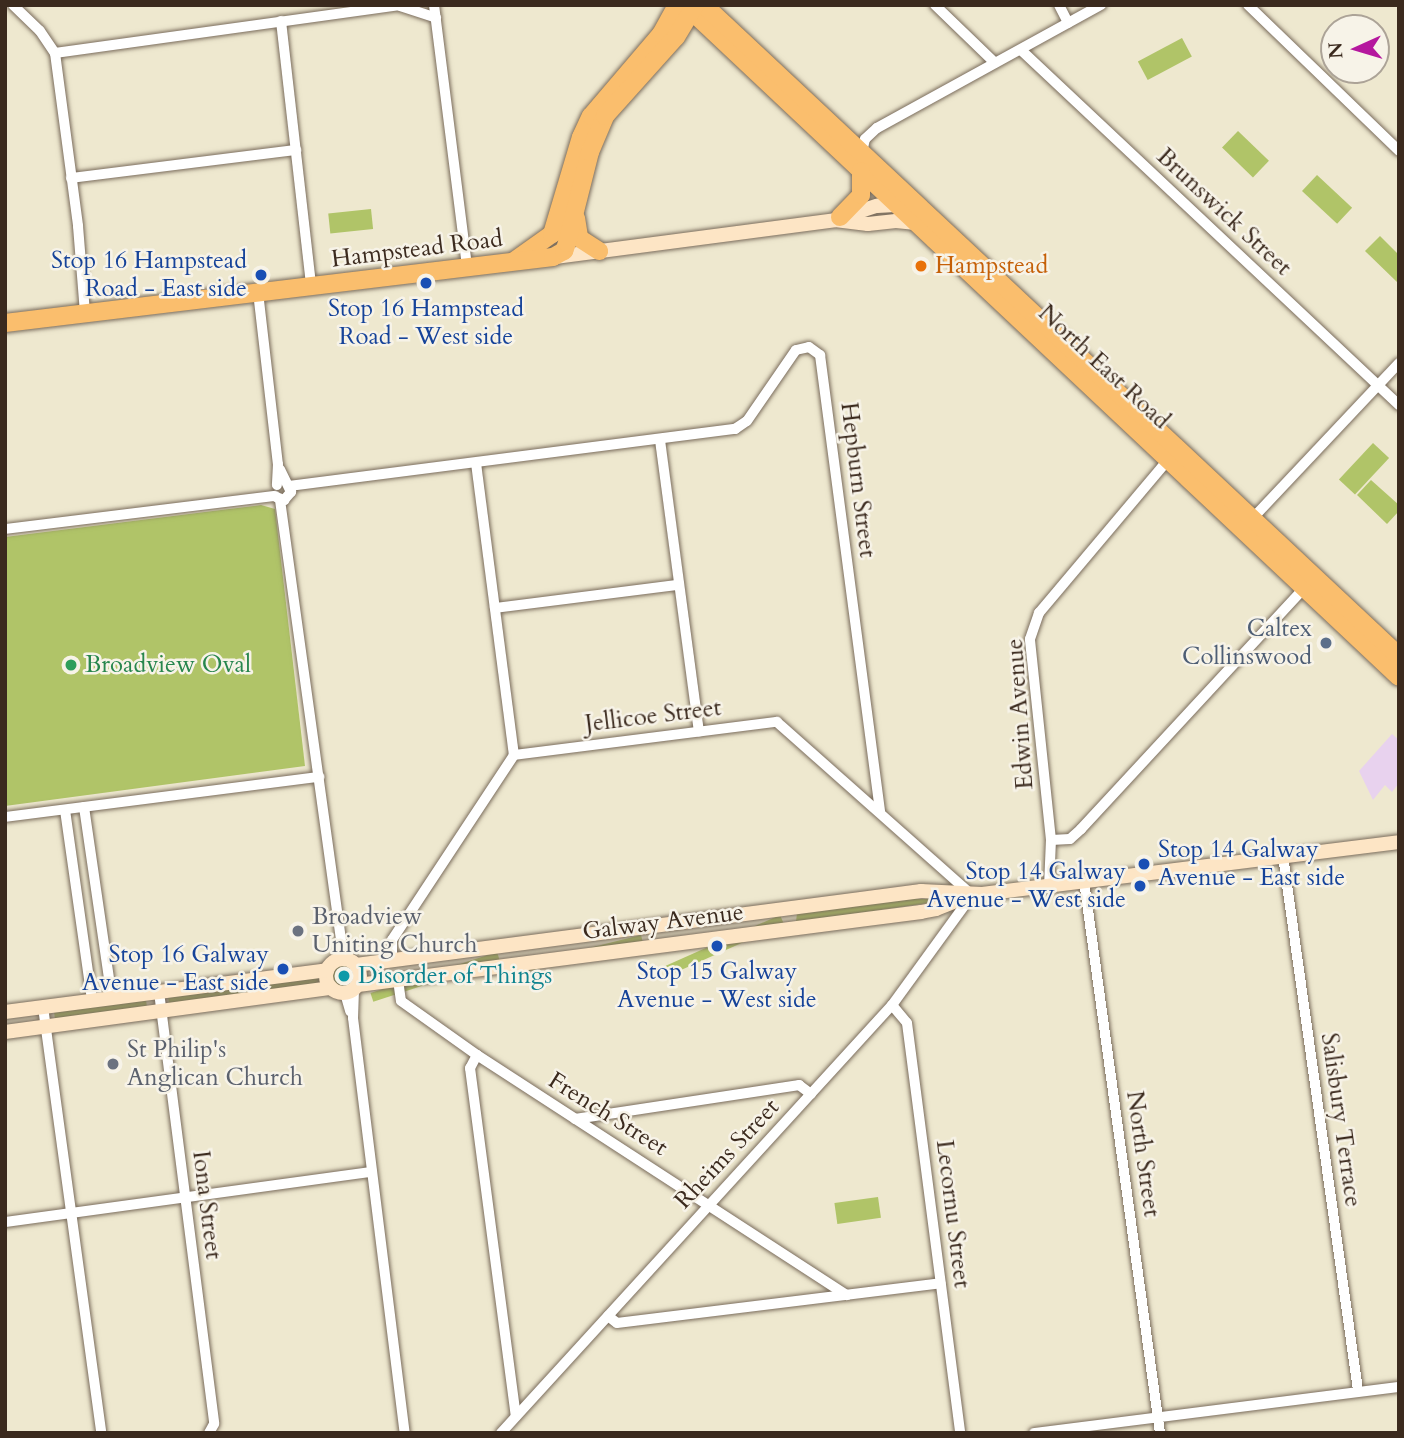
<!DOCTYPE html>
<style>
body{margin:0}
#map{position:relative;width:1404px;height:1438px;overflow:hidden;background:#eee8cf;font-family:Cardo,serif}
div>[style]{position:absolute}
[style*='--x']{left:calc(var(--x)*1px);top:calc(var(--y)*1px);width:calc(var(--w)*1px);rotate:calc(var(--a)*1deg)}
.built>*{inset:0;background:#e8d2ee}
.green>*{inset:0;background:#b0c468;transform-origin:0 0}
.round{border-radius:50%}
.roads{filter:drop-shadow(0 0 2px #7a6c5c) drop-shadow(0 0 2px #7a6c5c)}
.street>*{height:10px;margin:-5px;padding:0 5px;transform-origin:5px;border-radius:5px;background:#fff}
.secondary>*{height:14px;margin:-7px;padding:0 7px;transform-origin:7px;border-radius:7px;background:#fde5c5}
.secondary>.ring{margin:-7px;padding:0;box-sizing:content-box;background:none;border:14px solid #fde5c5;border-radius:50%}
.highway>*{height:18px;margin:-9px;padding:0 9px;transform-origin:9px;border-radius:9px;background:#fabe6d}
.dots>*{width:19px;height:19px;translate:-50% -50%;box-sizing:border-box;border:4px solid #f7f3e8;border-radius:50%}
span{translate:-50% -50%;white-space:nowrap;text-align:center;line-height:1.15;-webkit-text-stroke:5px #f7f3e8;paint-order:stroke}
.street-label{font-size:24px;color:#3b2a1e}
.transit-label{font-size:24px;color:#164399}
.right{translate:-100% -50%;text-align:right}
.left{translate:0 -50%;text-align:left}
.food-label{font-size:24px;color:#c56008}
.service-label{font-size:24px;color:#4e5e75}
.leisure-label{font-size:24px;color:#27864d}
.worship-label{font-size:24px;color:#5b616d}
.culture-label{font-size:24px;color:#0d838f}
.frame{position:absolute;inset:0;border:7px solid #3b2a1e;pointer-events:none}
.north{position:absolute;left:1320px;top:14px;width:70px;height:70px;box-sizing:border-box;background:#f7f3e8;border:2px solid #aca397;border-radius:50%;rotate:266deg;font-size:19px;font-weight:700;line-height:28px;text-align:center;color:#3b2a1e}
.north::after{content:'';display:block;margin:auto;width:24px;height:32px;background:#b5179e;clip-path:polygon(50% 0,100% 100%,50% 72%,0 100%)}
</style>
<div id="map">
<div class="built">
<i style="clip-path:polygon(1392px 734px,1399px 740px,1399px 783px,1392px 792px,1385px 785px,1373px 800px,1359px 771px)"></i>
</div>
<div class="green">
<i style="left:1182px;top:38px;width:21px;height:50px;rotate:62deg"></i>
<i style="left:1238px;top:131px;width:43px;height:23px;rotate:44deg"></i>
<i style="left:1317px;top:175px;width:48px;height:22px;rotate:43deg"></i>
<i style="left:371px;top:209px;width:20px;height:43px;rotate:84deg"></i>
<i style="clip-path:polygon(1380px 236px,1399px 255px,1397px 282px,1365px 251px)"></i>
<i style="left:1373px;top:443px;width:22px;height:50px;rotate:43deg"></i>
<i style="clip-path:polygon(1371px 480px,1399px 505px,1399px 511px,1387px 524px,1357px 495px)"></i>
<i style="clip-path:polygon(261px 505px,275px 509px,305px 766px,5px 806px,5px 537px)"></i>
<i style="clip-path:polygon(909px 899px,935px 899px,936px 902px,796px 922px,797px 913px)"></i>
<i style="left:780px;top:915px;width:10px;height:125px;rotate:66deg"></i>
<i style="left:641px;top:935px;width:8px;height:130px;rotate:76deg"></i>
<i style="left:497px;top:952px;width:9px;height:133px;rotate:72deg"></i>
<i class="round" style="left:330px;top:963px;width:26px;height:26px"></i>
<i style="clip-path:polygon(322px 974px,323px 986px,169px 1005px,168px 996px)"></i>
<i style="clip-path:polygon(146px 1000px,147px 1007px,55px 1020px,54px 1011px)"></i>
<i style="left:878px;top:1197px;width:21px;height:44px;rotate:82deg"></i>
</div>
<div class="roads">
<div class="street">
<i style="--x:13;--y:5;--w:37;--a:44"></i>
<i style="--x:40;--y:31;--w:27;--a:56"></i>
<i style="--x:55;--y:53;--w:350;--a:-7.9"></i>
<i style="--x:434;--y:5;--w:264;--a:82.8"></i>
<i style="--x:935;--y:5;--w:83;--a:44"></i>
<i style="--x:1059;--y:5;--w:20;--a:63"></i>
<i style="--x:1248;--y:5;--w:210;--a:44"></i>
<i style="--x:400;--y:6;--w:38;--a:18"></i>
<i style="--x:281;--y:21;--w:267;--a:83.5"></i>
<i style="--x:1021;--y:50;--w:519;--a:43.2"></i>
<i style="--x:55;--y:53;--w:175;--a:82.4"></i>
<i style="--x:78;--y:226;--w:87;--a:85.4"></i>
<i style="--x:862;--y:152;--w:13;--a:-77"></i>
<i style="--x:865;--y:139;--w:16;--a:-43"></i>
<i style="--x:877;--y:128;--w:256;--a:-28.8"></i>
<i style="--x:71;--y:178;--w:227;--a:-7.1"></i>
<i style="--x:258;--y:292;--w:173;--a:83.4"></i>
<i style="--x:278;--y:464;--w:21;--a:93"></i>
<i style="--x:660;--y:440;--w:294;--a:82.4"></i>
<i style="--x:476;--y:463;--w:294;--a:82.6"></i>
<i style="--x:289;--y:486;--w:450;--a:-7.3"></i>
<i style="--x:735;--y:429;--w:14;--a:-34"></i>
<i style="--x:747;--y:421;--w:86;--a:-55.4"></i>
<i style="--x:796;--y:350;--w:13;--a:-13"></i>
<i style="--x:809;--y:347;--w:14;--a:36"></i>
<i style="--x:820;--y:355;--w:460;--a:82.5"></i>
<i style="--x:276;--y:497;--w:9;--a:21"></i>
<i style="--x:284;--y:500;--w:11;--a:-49"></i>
<i style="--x:291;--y:492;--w:25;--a:-116"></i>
<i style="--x:280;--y:500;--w:450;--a:82.1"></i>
<i style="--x:342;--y:946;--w:17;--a:59"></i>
<i style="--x:1252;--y:519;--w:214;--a:-46.7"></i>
<i style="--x:5;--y:529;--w:272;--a:-7"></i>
<i style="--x:495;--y:608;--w:184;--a:-7.2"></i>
<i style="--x:84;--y:807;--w:193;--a:81.7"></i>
<i style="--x:65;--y:810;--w:192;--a:81.9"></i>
<i style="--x:5;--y:817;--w:317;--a:-7.3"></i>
<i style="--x:1051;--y:840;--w:19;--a:-3"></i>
<i style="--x:1070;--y:839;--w:15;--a:-42"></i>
<i style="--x:1081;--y:829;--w:328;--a:-47.2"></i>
<i style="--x:1283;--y:856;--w:539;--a:82.01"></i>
<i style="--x:1084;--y:881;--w:557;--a:82.16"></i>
<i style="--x:1049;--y:887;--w:47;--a:-87.6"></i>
<i style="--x:1051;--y:840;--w:202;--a:-96"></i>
<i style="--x:1030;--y:639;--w:28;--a:-71"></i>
<i style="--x:1039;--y:613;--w:199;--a:-49.9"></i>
<i style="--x:337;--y:960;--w:15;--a:-70"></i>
<i style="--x:392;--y:960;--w:20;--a:-90"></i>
<i style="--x:392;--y:940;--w:222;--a:-56.6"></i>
<i style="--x:514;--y:755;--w:265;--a:-7.2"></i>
<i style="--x:777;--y:722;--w:261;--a:41.6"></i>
<i style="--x:972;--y:895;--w:136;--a:126"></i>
<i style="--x:892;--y:1005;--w:580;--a:132.41"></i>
<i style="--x:398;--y:980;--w:21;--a:82"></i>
<i style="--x:401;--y:1001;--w:93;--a:35.4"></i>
<i style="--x:477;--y:1055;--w:441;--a:33"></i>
<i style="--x:354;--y:990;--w:28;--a:92"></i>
<i style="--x:353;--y:1018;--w:418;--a:82.9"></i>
<i style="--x:159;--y:992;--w:435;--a:82.7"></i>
<i style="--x:214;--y:1424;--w:10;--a:119"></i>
<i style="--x:345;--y:993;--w:19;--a:74"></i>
<i style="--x:892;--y:1005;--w:23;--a:50"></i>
<i style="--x:907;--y:1023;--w:413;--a:82.6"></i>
<i style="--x:43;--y:1007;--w:430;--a:82.2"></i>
<i style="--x:477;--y:1055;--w:15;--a:118"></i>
<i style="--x:470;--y:1068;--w:351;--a:82.5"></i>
<i style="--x:575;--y:1119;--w:227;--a:-8.6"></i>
<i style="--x:799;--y:1085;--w:15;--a:37"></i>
<i style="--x:5;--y:1222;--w:370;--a:-7.8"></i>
<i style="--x:608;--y:1316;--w:11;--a:38"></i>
<i style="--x:617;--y:1323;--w:326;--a:-7"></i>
<i style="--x:1034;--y:1433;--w:368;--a:-7.2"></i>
</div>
<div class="secondary">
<i style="--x:839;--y:218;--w:40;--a:-18"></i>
<i style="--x:877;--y:206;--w:18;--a:-3"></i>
<i style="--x:555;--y:257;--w:282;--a:-7.5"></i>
<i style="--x:835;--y:220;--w:33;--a:7"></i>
<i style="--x:868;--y:224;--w:28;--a:-6"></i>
<i style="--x:896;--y:221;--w:20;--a:6"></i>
<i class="ring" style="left:326px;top:959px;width:20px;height:20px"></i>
<i style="--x:356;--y:965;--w:570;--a:-7.46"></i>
<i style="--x:921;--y:891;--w:61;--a:2.8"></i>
<i style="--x:982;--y:894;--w:420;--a:-7.1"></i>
<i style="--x:358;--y:985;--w:568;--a:-7.39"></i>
<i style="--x:921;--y:912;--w:15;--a:-11"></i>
<i style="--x:936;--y:909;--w:38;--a:-22"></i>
<i style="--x:5;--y:1012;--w:325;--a:-7.4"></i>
<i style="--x:5;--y:1032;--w:329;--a:-7.7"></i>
</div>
<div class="highway">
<i style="--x:685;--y:5;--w:980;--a:43.26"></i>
<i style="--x:704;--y:5;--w:952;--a:43.13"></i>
<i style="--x:840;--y:217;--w:30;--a:-46"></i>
<i style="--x:861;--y:195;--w:24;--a:-90"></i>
<i style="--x:576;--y:218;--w:20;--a:81"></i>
<i style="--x:579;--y:238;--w:24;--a:33"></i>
<i style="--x:514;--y:261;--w:47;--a:-35.4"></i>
<i style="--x:552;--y:234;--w:101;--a:-73.4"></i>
<i style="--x:581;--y:137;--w:23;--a:-65"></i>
<i style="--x:591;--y:116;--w:108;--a:-49.5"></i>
<i style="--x:661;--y:34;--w:33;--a:-61"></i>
<i style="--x:5;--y:323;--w:552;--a:-6.87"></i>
<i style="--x:553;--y:257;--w:13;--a:-29"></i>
<i style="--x:564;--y:251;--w:9;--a:-69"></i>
<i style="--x:567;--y:243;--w:94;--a:-75.8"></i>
<i style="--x:590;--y:152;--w:39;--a:-67"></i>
<i style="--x:605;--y:116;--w:106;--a:-48.1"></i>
<i style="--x:676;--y:37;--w:37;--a:-59"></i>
</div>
</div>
<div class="dots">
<i style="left:921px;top:266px;background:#e8710a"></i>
<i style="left:261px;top:275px;background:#1a4fb4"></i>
<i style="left:426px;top:283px;background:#1a4fb4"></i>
<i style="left:1326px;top:643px;background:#5c6f8a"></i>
<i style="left:71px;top:665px;background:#2e9e5b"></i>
<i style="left:1144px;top:864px;background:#1a4fb4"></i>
<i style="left:1140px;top:886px;background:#1a4fb4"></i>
<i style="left:298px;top:931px;background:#6b7280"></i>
<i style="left:717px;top:946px;background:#1a4fb4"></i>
<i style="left:283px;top:969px;background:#1a4fb4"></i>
<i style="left:344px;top:976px;background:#0f9aa8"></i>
<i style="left:113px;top:1064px;background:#6b7280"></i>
</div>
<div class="street-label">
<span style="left:1224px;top:212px;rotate:43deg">Brunswick Street</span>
<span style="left:417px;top:249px;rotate:-7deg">Hampstead Road</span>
<span style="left:1104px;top:367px;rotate:43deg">North East Road</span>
<span style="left:858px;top:480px;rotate:83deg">Hepburn Street</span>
<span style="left:1020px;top:714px;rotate:-94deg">Edwin Avenue</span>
<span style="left:653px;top:716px;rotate:-7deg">Jellicoe Street</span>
<span style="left:663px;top:922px;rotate:-7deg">Galway Avenue</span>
<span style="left:608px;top:1114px;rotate:32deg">French Street</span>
<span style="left:1341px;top:1120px;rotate:82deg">Salisbury Terrace</span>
<span style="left:727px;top:1154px;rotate:-47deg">Rheims Street</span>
<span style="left:1143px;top:1154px;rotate:82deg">North Street</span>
<span style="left:207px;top:1205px;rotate:83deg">Iona Street</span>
<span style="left:953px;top:1214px;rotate:83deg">Lecornu Street</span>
</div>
<div class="transit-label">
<span class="right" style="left:247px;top:275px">Stop 16 Hampstead<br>Road - East side</span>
<span style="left:426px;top:323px">Stop 16 Hampstead<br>Road - West side</span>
<span class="left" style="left:1158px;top:864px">Stop 14 Galway<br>Avenue - East side</span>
<span class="right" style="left:1126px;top:886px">Stop 14 Galway<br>Avenue - West side</span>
<span class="right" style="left:269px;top:969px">Stop 16 Galway<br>Avenue - East side</span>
<span style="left:717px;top:986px">Stop 15 Galway<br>Avenue - West side</span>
</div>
<div class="food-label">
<span class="left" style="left:935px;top:266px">Hampstead</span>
</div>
<div class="service-label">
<span class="right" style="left:1312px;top:643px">Caltex<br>Collinswood</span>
</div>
<div class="leisure-label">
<span class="left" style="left:85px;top:665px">Broadview Oval</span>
</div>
<div class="worship-label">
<span class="left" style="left:312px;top:931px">Broadview<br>Uniting Church</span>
<span class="left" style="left:127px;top:1064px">St Philip's<br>Anglican Church</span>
</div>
<div class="culture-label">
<span class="left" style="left:358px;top:976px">Disorder of Things</span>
</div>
<div class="frame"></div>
<div class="north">N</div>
</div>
